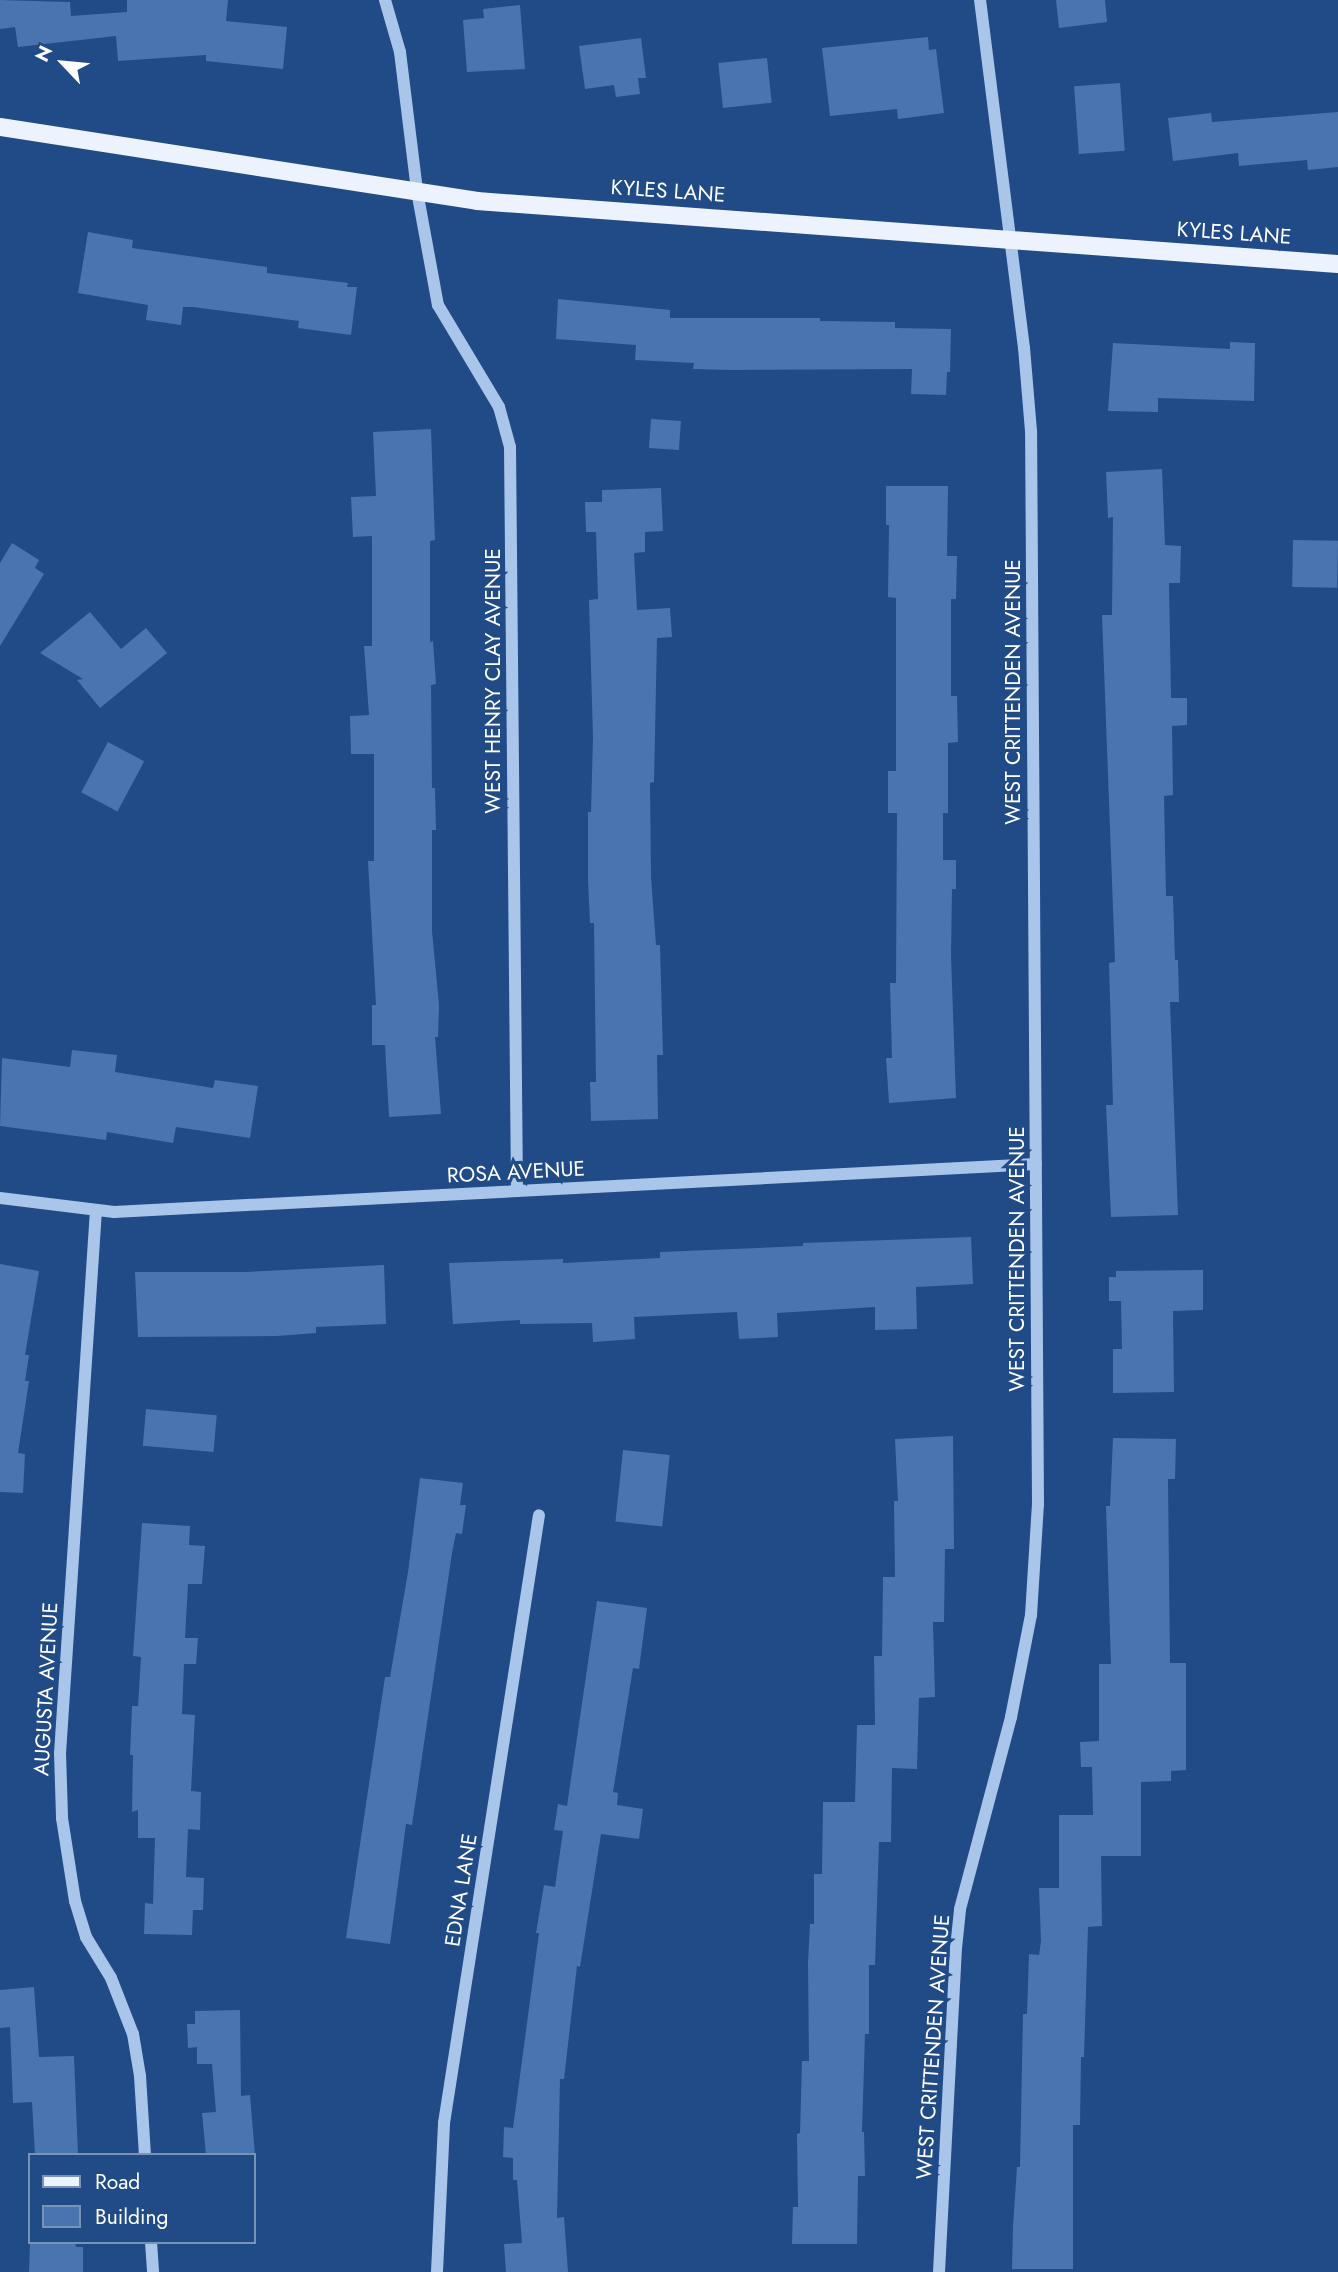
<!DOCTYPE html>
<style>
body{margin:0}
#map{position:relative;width:1338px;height:2272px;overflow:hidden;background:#204b86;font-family:Jost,sans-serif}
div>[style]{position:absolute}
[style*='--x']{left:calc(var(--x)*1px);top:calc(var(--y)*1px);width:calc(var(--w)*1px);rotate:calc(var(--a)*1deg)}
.building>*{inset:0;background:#4974af;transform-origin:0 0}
.minor>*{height:12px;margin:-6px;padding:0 6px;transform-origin:6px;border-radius:6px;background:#a9c5ea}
.major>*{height:18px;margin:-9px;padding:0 9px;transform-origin:9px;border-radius:9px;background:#edf3fe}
span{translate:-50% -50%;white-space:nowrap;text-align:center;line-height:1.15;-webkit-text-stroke:6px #204b86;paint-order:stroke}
.street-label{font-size:21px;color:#fff}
.legend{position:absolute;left:28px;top:2153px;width:228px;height:91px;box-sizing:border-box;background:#204b86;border:2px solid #7993b6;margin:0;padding:9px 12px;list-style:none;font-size:21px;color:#fff}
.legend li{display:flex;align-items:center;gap:14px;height:35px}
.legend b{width:35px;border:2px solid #7993b6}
.north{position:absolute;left:28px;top:28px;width:70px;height:70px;-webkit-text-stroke:5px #204b86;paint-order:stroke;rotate:296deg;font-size:19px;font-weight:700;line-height:28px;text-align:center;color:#fff}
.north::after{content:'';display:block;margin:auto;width:24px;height:32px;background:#fff;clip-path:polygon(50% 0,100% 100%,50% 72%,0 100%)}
</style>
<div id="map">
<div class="building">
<i style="clip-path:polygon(0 0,70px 2px,71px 16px,127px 12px,127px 0,228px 0,226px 21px,287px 27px,283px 69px,206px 61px,206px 55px,118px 61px,116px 36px,18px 47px,15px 27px,0 29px)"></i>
<i style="clip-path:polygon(1056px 0,1105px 0,1107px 22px,1059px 28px)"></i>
<i style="clip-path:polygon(520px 5px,525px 69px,467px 72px,463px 20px,484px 18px,483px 9px)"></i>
<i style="clip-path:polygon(928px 37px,929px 50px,936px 49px,944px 113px,898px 119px,897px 109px,830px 116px,822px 48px)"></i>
<i style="clip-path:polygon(641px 38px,646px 78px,638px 78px,640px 94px,616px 97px,614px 85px,585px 89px,579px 46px)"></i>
<i style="left:767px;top:58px;width:45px;height:49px;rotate:84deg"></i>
<i style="left:1120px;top:83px;width:68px;height:46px;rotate:86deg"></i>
<i style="clip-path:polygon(1338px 112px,1338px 167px,1308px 170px,1307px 160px,1239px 166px,1238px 153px,1173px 161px,1168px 118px,1211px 113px,1212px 122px)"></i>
<i style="clip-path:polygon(88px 232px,133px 240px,132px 248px,267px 267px,267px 273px,348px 283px,347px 287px,357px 287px,351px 335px,298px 328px,299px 321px,193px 307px,183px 307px,181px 325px,146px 320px,148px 305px,78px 293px)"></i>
<i style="clip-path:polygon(558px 299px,670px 310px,670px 318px,820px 318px,820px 321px,895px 322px,895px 328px,951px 329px,950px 372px,947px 372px,946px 395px,911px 394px,912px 369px,730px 370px,693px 369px,694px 363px,635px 360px,636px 345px,556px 339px)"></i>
<i style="clip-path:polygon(1230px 342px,1255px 343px,1254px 401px,1158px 398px,1158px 412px,1108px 411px,1113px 343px,1230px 349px)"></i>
<i style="left:651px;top:419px;width:30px;height:29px;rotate:4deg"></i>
<i style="clip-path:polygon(431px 429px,435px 540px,430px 541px,430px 642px,433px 641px,436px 684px,431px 685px,432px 788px,435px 788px,436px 830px,432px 830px,432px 931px,439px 1005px,438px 1037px,435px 1037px,441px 1114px,389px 1117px,385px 1045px,372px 1045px,372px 1005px,376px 1005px,368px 861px,374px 861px,374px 754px,351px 754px,350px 716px,369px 715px,364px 646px,372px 646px,372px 536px,353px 537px,351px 497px,376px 496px,373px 432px)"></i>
<i style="clip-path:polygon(1162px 469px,1165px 545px,1181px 546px,1180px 583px,1169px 583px,1171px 698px,1187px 698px,1187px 725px,1172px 726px,1173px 795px,1164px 796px,1166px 896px,1173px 896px,1175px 960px,1178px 960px,1179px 1002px,1170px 1002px,1178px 1215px,1111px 1217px,1106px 1105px,1113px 1105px,1109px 963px,1115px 962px,1102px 615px,1112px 615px,1113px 517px,1108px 518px,1106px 472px)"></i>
<i style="clip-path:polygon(886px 486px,948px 486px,947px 556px,957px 556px,956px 599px,951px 599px,951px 696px,957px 696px,958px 742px,948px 743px,948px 813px,943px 813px,943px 860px,956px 860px,956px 889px,952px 889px,951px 955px,956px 1098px,889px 1103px,886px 1058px,892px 1058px,890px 983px,896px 983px,897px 813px,888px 813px,888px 771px,896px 771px,896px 598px,888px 597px,889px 525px,886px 525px)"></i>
<i style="clip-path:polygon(661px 488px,663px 531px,645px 532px,645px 552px,634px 553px,637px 610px,670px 608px,672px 637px,657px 638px,654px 782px,650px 783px,651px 877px,656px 945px,660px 945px,663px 1055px,657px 1055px,658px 1119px,591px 1121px,590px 1082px,596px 1082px,594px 923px,590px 923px,588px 880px,588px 812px,591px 812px,593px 737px,589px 600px,598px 599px,596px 532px,586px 532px,585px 502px,602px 502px,602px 490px)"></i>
<i style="left:1293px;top:540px;width:45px;height:47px;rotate:1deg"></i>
<i style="clip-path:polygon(12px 543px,39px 560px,35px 568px,44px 574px,0 646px,0 563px)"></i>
<i style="clip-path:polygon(90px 612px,121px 649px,146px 628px,167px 653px,100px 708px,77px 680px,83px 679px,40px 653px)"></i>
<i style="left:108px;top:742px;width:41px;height:57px;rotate:28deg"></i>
<i style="clip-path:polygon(72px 1050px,117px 1055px,115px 1072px,213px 1088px,215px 1080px,258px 1086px,250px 1138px,176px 1127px,173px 1143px,107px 1132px,106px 1140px,0 1126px,2px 1058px,70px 1067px)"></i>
<i style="clip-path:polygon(971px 1237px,973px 1284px,916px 1287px,917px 1329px,875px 1330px,875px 1307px,777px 1313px,778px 1337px,739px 1339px,737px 1312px,634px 1317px,635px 1339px,593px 1342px,592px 1323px,520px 1324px,520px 1320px,453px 1324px,449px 1263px,563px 1259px,563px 1263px,660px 1258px,660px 1252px,803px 1246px,803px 1243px)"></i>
<i style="clip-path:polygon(0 1264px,39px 1271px,25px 1355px,29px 1355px,25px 1381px,29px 1381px,18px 1453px,25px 1454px,23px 1493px,0 1492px)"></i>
<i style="clip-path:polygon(384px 1265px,386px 1324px,316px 1327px,316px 1333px,277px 1336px,138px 1337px,135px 1272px,246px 1272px)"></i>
<i style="clip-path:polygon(1203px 1270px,1203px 1310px,1173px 1311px,1174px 1392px,1113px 1393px,1113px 1349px,1122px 1349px,1121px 1301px,1109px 1301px,1109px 1277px,1116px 1277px,1116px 1271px)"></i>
<i style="left:146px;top:1409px;width:71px;height:37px;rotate:5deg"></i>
<i style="clip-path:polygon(953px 1436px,954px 1549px,945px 1549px,944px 1622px,933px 1622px,935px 1697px,919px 1698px,917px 1769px,892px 1768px,891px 1842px,879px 1842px,875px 1965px,869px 1965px,869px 2034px,865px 2034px,862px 2132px,864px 2132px,865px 2176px,858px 2176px,857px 2244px,792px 2244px,793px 2207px,798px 2207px,797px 2134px,800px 2133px,802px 2061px,809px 2061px,808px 1963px,810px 1924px,814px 1924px,814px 1874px,822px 1874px,823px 1802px,855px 1802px,857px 1725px,875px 1725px,874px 1656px,882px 1656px,883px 1577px,895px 1577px,894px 1501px,898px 1501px,895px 1439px)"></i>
<i style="clip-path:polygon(1113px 1438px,1176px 1439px,1175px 1479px,1168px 1479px,1170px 1663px,1186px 1663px,1186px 1770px,1171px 1771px,1171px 1781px,1141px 1782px,1141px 1856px,1101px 1856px,1102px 1926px,1088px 1927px,1084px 2057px,1081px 2057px,1080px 2125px,1073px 2125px,1073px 2269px,1012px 2269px,1013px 2226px,1017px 2167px,1020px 2167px,1023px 2014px,1027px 2014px,1029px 1954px,1039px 1955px,1041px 1941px,1039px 1888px,1059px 1888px,1059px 1815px,1093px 1815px,1092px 1767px,1081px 1767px,1080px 1742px,1099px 1741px,1099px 1664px,1111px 1664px,1106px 1506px,1110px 1506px)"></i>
<i style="left:623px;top:1450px;width:47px;height:72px;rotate:6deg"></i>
<i style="clip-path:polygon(420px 1478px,463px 1483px,460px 1505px,466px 1505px,462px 1534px,456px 1533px,452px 1553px,412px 1825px,406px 1824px,390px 1944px,346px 1938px,385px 1677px,390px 1677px,408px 1572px)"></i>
<i style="clip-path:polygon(142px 1523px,190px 1526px,189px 1545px,205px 1546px,202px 1584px,188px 1584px,185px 1638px,198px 1638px,196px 1664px,184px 1664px,182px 1714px,195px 1715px,191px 1791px,201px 1792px,200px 1830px,188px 1829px,186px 1877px,204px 1878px,203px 1910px,193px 1910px,192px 1935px,144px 1934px,145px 1903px,153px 1904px,155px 1838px,138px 1838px,138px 1810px,132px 1812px,133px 1755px,130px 1755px,132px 1706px,138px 1706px,141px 1657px,133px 1656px)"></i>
<i style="clip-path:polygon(597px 1601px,647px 1608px,639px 1669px,633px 1668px,613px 1792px,618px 1793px,617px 1805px,643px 1809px,639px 1839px,601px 1834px,580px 1967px,577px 1966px,564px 2079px,560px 2079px,557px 2218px,564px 2217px,568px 2272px,506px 2272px,504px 2244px,522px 2243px,517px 2180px,513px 2180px,513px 2158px,503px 2157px,504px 2127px,513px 2128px,539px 1933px,536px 1933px,544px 1885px,555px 1887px,563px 1831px,554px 1830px,558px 1804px,567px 1806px)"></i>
<i style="clip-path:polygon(34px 1987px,39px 2057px,74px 2056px,78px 2155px,35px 2155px,32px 2102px,13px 2103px,10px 2027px,0 2028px,0 1990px)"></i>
<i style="clip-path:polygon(240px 2010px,241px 2096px,250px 2095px,255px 2155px,206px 2155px,202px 2113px,216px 2112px,212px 2064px,197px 2064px,197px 2047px,188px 2048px,187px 2024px,195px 2024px,195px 2011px)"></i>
<i style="clip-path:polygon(30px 2242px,75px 2242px,76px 2247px,83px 2247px,83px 2272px,29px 2272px)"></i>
</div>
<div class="minor">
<i style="--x:385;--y:0;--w:54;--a:73.9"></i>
<i style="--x:400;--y:52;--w:140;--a:83"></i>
<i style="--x:417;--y:191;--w:116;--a:79.6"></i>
<i style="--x:438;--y:305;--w:119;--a:59.1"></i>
<i style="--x:499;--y:407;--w:41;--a:74.6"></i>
<i style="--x:510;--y:447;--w:744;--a:89.46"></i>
<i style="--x:0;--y:1198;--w:115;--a:7"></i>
<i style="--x:114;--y:1212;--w:923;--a:-2.98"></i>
<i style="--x:96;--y:1210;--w:544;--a:93.79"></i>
<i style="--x:60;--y:1753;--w:65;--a:88.2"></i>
<i style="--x:62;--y:1818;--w:84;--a:81.1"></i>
<i style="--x:75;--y:1901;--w:38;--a:73"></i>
<i style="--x:86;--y:1937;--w:48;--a:58.6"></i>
<i style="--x:111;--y:1978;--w:60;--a:68.6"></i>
<i style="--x:133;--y:2034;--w:43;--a:80.5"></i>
<i style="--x:140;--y:2076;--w:79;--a:86.4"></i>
<i style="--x:151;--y:2242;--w:30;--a:86"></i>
<i style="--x:437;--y:2272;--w:149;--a:-87.3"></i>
<i style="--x:444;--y:2123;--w:615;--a:-81.12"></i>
<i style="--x:939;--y:2272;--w:324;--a:-87"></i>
<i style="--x:956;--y:1948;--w:39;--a:-84"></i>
<i style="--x:960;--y:1909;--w:199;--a:-75.1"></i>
<i style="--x:1011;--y:1717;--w:104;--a:-78.9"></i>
<i style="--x:1031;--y:1615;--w:111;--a:-86.4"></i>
<i style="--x:1038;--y:1504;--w:1073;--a:-90.37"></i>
<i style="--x:1031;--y:431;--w:83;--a:-94.8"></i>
<i style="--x:1024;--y:348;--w:351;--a:-97.2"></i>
</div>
<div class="major">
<i style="--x:0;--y:127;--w:483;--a:8.8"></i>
<i style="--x:477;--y:201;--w:863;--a:4.18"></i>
</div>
<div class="street-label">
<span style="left:668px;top:191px;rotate:4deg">KYLES LANE</span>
<span style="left:1234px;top:233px;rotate:4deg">KYLES LANE</span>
<span style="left:493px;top:681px;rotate:-90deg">WEST HENRY CLAY AVENUE</span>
<span style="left:1013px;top:692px;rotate:-90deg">WEST CRITTENDEN AVENUE</span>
<span style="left:516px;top:1172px;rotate:-3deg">ROSA AVENUE</span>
<span style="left:1017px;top:1259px;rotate:-90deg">WEST CRITTENDEN AVENUE</span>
<span style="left:46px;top:1689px;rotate:-87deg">AUGUSTA AVENUE</span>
<span style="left:461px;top:1890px;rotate:-81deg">EDNA LANE</span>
<span style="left:933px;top:2047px;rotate:-86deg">WEST CRITTENDEN AVENUE</span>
</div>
<ul class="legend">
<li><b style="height:9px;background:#edf3fe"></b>Road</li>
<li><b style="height:19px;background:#4974af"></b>Building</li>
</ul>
<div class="north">N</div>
</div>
